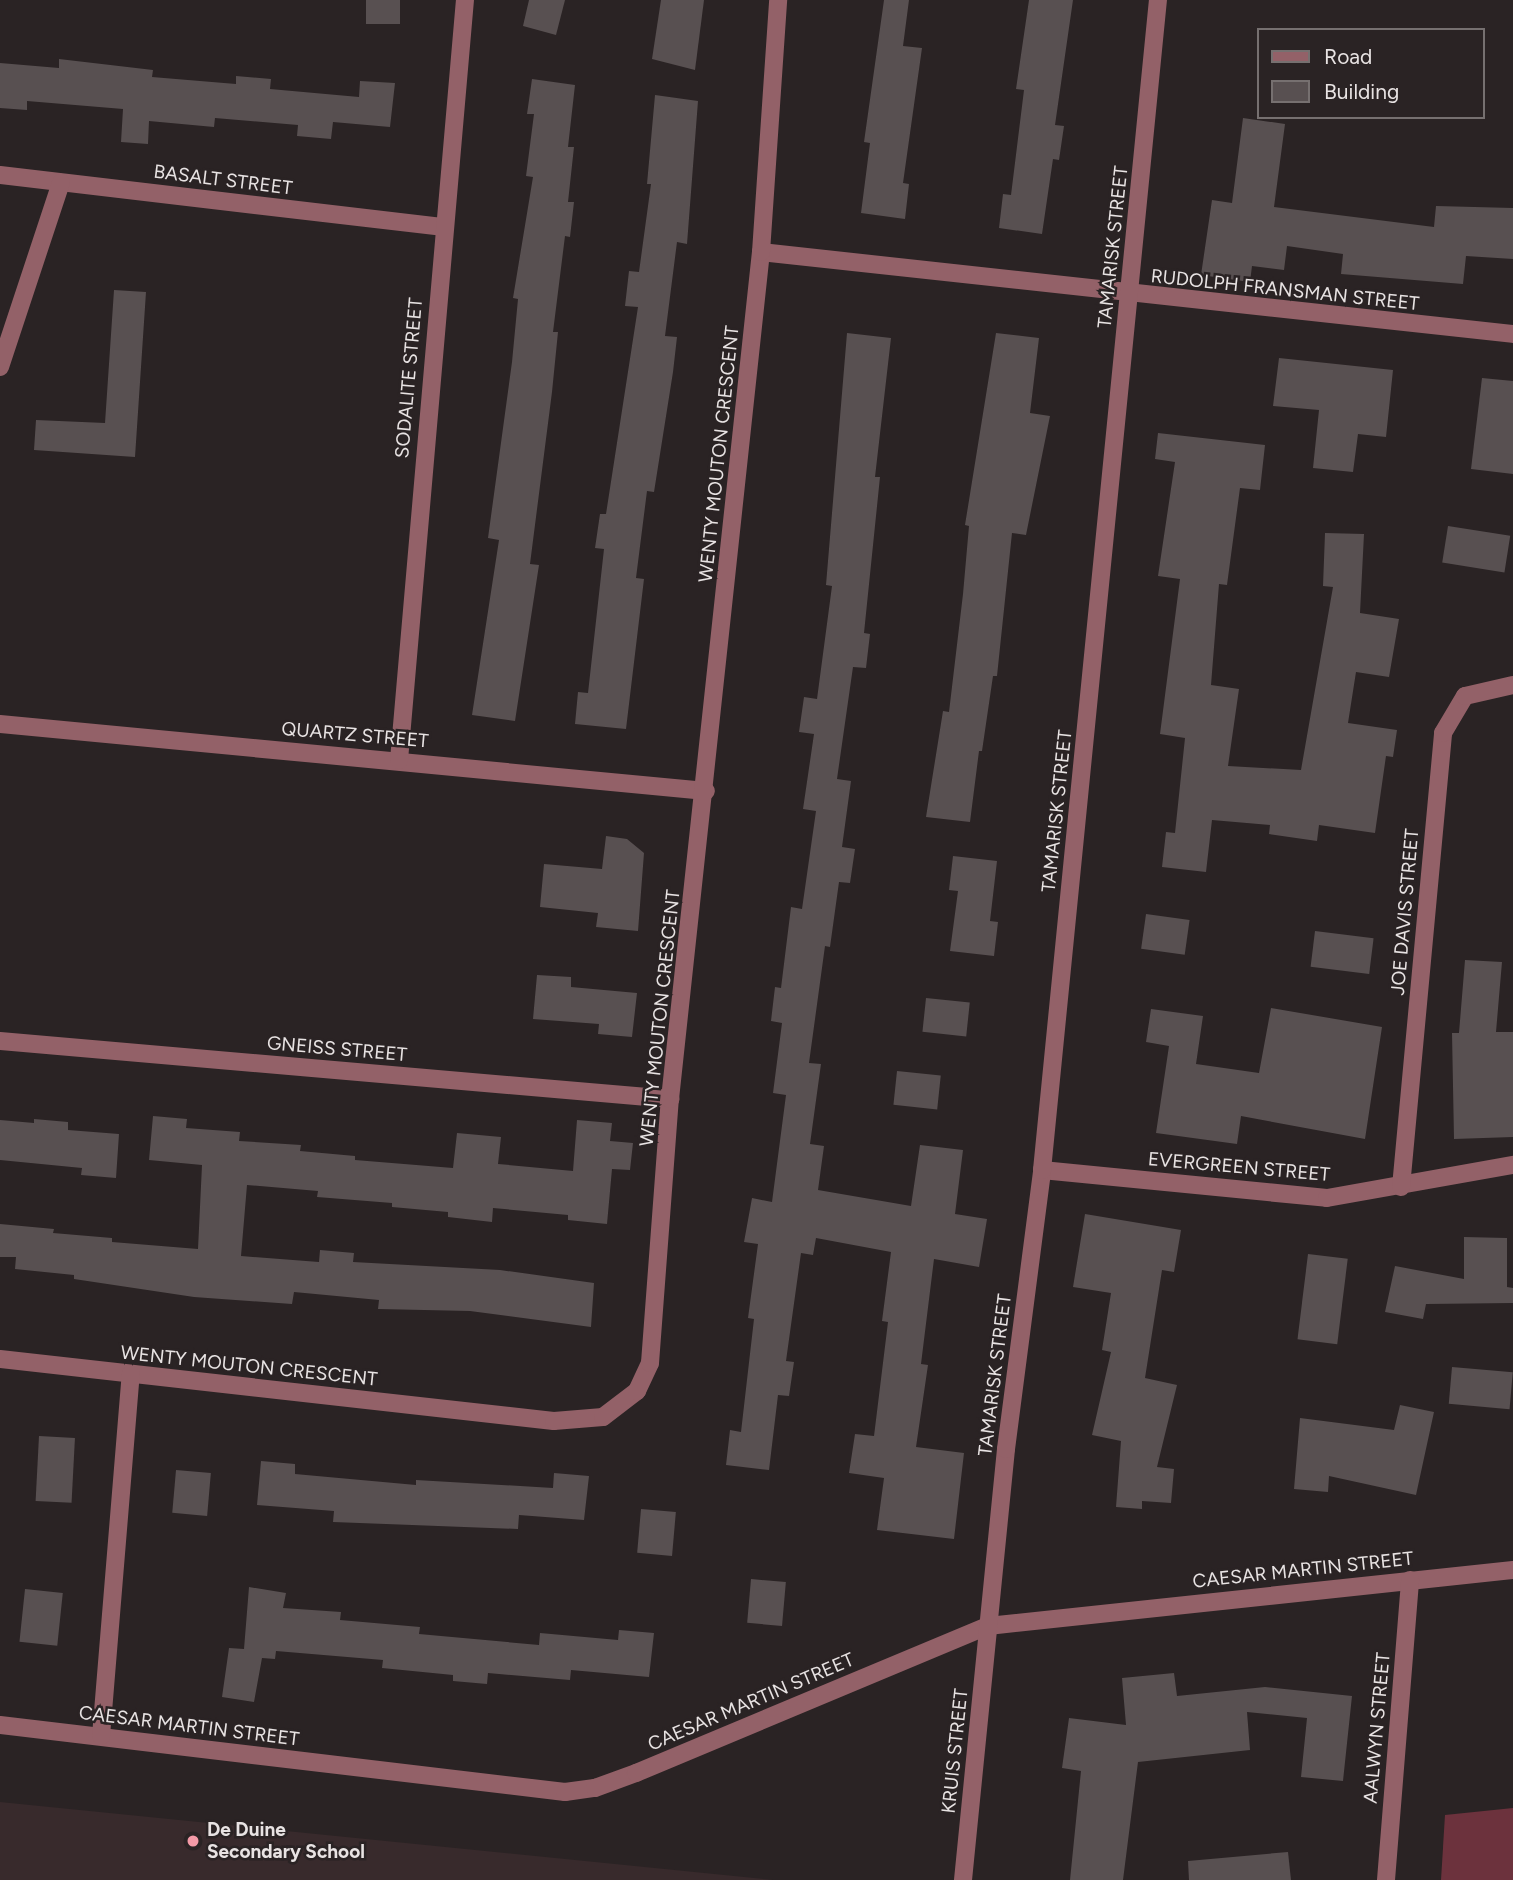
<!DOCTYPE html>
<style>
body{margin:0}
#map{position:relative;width:1513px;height:1880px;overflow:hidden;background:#2a2324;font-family:Figtree,sans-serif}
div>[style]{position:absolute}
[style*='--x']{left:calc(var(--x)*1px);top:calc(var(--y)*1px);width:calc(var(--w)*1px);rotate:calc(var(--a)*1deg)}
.built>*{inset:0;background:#382a2c}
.green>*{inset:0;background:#6c323d}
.building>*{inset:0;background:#585051;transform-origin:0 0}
.minor>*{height:18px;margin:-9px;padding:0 9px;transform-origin:9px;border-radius:9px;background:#936168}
.dots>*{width:19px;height:19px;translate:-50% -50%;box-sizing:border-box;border:4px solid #2a2324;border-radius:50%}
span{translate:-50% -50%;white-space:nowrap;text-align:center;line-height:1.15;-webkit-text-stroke:5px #2a2324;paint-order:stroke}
.street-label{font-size:19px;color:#e8e3e3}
.poi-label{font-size:19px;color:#e8e3e3;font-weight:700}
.left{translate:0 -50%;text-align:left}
.legend{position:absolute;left:1257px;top:28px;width:228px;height:91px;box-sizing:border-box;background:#2a2324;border:2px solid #767070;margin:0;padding:9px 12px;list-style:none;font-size:21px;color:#e8e3e3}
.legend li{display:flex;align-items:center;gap:14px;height:35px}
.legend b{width:35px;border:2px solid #767070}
</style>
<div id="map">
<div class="built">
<i style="clip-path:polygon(0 1802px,773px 1880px,0 1880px)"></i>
</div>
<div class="green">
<i style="clip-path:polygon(1513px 1808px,1513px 1880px,1441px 1880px,1445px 1815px)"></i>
</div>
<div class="building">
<i style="left:366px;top:0;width:34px;height:24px"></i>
<i style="clip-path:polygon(529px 0,565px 0,556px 35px,523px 26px)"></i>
<i style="clip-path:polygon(661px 0,704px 0,695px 70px,652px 59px)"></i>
<i style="clip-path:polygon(884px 0,909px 0,903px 46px,922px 48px,903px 183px,909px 184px,905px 219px,861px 213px,870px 143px,864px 142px)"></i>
<i style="clip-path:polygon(1029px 0,1073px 0,1055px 125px,1064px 126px,1059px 160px,1053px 159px,1042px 234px,999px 228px,1003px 194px,1011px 195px,1024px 90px,1016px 89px)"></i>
<i style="clip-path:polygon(59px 59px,153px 70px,152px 77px,236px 84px,236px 76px,271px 79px,270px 89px,359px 97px,360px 81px,395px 83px,390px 127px,333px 122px,331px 139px,297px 136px,298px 125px,215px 118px,214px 127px,149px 121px,148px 144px,121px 142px,123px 109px,27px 101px,27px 110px,0 108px,0 63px,59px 68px)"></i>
<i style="clip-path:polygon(532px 79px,575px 85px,568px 147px,574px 147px,568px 202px,574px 202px,570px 237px,565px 236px,553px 332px,558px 332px,552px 392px,530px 564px,539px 565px,515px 721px,472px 715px,499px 540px,488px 538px,512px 362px,518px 299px,513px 298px,533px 177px,526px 176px,534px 114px,527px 114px)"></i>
<i style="clip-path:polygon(655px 95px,698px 101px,687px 244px,677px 242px,665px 336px,677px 337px,673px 372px,654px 492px,647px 491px,636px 578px,644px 579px,626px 729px,575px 724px,578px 692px,588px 693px,604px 549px,595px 548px,600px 514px,606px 514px,638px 307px,625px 306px,629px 271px,639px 272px,651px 184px,647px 184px)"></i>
<i style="clip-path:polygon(1243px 118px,1285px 124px,1274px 207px,1434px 227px,1436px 206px,1513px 208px,1513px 259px,1466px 256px,1463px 284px,1341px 274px,1343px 254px,1287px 246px,1284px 270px,1252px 266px,1250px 282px,1201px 275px,1212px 200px,1232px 203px)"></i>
<i style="clip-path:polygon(114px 290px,146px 292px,135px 457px,34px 450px,36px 420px,105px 423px)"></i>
<i style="clip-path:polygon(847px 333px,891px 338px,875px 477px,880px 477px,864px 633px,870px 634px,866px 668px,853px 667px,837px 779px,851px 781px,842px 847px,855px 849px,850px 883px,839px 882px,830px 947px,825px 946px,809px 1063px,821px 1064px,810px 1144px,824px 1146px,818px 1190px,911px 1206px,920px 1145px,963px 1150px,955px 1214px,987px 1219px,979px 1267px,934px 1259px,921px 1364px,928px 1365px,916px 1447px,964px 1453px,954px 1539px,877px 1530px,884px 1478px,849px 1473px,855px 1434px,874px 1436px,888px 1322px,882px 1321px,891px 1252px,816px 1238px,813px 1255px,801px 1253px,786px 1361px,794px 1362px,789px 1396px,778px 1395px,769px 1470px,726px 1465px,730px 1430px,741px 1432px,754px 1319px,748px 1318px,758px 1244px,744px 1242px,752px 1198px,772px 1202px,786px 1095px,773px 1093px,782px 1023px,771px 1021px,775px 987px,781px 988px,791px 907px,802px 909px,816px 811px,803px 809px,814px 734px,799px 732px,804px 697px,817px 699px,832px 586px,826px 585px)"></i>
<i style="clip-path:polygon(996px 333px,1039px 338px,1030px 413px,1050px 416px,1026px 535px,1012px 533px,997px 676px,993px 676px,982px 751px,979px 751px,970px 822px,926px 817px,943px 711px,949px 712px,963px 594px,969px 526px,965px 525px)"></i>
<i style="clip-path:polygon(1279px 358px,1393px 370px,1386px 437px,1358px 434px,1353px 472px,1313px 468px,1319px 410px,1273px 406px)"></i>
<i style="clip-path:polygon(1482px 378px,1513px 381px,1513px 474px,1471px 469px)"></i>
<i style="clip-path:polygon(1158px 433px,1265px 445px,1260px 490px,1240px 488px,1227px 585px,1219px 584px,1211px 685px,1239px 689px,1228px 766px,1301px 770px,1333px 587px,1323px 586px,1325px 533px,1364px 534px,1360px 613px,1399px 619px,1389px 677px,1356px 672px,1348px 723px,1397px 730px,1393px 757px,1386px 756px,1375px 833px,1319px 825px,1317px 841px,1269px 834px,1270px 825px,1212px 820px,1206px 872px,1162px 867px,1166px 832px,1175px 833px,1185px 738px,1160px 734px,1180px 579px,1158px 576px,1175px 462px,1155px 459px)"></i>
<i style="left:1448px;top:526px;width:63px;height:37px;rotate:9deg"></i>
<i style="clip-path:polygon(606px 836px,627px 839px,644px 853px,638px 931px,596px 927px,598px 913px,540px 907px,544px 864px,602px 869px)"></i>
<i style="clip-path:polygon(953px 856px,997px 861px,990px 921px,998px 922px,994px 956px,950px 951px,958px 891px,949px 890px)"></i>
<i style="left:1146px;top:914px;width:44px;height:35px;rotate:8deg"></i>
<i style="left:1315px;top:931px;width:59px;height:36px;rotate:7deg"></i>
<i style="clip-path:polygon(1465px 960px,1502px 962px,1496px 1032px,1513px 1032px,1513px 1137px,1454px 1139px,1452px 1033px,1459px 1033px)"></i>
<i style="clip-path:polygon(537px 975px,571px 977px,571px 987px,637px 993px,632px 1037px,598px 1034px,599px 1024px,533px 1019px)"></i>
<i style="left:926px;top:998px;width:44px;height:34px;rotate:6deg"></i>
<i style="clip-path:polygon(1271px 1008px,1382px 1027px,1365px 1139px,1241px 1116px,1237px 1144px,1156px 1133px,1169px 1046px,1146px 1042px,1151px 1009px,1203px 1016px,1196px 1064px,1259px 1073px)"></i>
<i style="left:897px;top:1071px;width:44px;height:34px;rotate:6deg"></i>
<i style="clip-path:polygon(153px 1116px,187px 1119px,186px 1128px,240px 1132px,239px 1141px,301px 1145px,300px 1151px,355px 1156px,355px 1160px,453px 1168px,457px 1133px,501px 1137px,498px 1164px,573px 1171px,577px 1120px,612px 1123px,610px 1141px,633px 1143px,630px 1170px,612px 1169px,607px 1224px,568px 1220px,568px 1215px,493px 1208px,492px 1222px,448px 1217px,448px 1212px,392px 1207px,392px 1203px,317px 1197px,318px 1191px,247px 1185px,241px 1256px,319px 1262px,320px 1250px,354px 1253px,353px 1262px,500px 1270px,594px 1283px,591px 1327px,470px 1311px,378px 1309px,379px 1300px,294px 1292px,292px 1304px,194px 1297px,74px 1279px,74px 1275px,15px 1269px,16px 1257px,0 1257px,0 1224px,54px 1229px,53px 1233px,112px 1238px,112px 1242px,198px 1249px,202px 1165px,149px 1160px)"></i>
<i style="clip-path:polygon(34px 1119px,68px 1122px,68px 1130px,119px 1134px,116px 1178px,81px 1175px,82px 1168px,0 1160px,0 1120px,34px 1123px)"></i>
<i style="clip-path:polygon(1085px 1214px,1181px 1230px,1174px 1272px,1162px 1270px,1145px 1378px,1177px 1385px,1157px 1467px,1174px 1469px,1171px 1503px,1142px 1501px,1142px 1509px,1116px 1507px,1121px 1441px,1092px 1435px,1111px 1352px,1102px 1350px,1111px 1293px,1073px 1287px)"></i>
<i style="clip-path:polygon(1464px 1237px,1507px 1238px,1507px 1287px,1513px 1288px,1513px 1303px,1426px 1304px,1423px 1319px,1385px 1312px,1395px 1266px,1464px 1279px)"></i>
<i style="left:1308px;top:1254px;width:40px;height:86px;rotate:7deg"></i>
<i style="left:1452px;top:1367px;width:61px;height:37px;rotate:5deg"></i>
<i style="clip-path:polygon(1400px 1405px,1434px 1412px,1416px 1495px,1329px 1476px,1328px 1492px,1294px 1489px,1300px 1418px,1394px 1430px)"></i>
<i style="left:39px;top:1436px;width:36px;height:65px;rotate:3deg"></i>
<i style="clip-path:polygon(261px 1461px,295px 1464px,295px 1474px,416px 1485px,416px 1480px,553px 1488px,554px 1473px,589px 1476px,584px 1520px,519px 1515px,518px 1529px,333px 1522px,334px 1511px,257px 1505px)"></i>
<i style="left:176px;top:1470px;width:35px;height:43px;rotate:5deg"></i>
<i style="left:641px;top:1509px;width:35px;height:44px;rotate:5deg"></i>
<i style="left:751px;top:1579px;width:35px;height:44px;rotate:5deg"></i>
<i style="clip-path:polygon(249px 1587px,286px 1593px,283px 1608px,341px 1612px,340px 1620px,420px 1627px,419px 1634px,539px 1645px,540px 1633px,618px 1640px,619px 1630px,654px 1633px,649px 1677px,571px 1670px,570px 1680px,488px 1673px,487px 1684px,453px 1681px,453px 1675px,382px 1668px,383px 1660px,276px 1651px,275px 1659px,262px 1658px,254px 1702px,222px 1697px,229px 1648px,244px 1649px)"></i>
<i style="left:25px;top:1589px;width:38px;height:53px;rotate:6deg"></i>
<i style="clip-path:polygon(1174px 1673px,1177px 1696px,1265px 1687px,1352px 1696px,1343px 1781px,1301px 1777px,1307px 1718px,1247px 1712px,1250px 1750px,1138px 1762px,1123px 1880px,1070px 1880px,1081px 1771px,1062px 1768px,1069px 1718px,1126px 1725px,1122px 1678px)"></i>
<i style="clip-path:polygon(1288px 1852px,1291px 1880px,1189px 1880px,1188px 1861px)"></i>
</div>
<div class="minor">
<i style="--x:0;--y:175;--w:445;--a:6.7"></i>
<i style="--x:761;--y:252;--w:756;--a:6.22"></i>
<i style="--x:0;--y:367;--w:194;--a:-71.7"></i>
<i style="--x:0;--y:724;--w:709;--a:5.42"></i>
<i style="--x:399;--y:760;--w:763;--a:-85.04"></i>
<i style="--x:0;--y:1041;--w:673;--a:4.95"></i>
<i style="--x:1042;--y:1170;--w:286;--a:5.6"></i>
<i style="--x:1327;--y:1198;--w:189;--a:-10.1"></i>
<i style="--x:1401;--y:1187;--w:456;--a:-84.7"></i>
<i style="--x:1443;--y:733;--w:43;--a:-59.3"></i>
<i style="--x:1465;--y:696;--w:49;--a:-12.9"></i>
<i style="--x:0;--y:1359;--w:557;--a:6.39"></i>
<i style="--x:554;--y:1421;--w:49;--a:-4.7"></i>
<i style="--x:603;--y:1417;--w:43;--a:-37.4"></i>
<i style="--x:637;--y:1391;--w:31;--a:-65"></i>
<i style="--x:650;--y:1363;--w:265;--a:-85.7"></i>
<i style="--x:670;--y:1099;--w:852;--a:-83.87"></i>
<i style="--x:761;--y:252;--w:253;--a:-86.1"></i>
<i style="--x:0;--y:1725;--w:569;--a:6.76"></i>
<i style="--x:565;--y:1792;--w:30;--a:-8"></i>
<i style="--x:595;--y:1788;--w:44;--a:-20.1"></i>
<i style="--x:636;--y:1773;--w:381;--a:-22.7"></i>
<i style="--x:988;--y:1626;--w:528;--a:-6.09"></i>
<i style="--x:101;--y:1736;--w:363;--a:-85.3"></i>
<i style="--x:963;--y:1880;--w:433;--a:-84.3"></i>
<i style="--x:1006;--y:1449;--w:281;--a:-82.6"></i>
<i style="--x:1042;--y:1170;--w:1176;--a:-84.34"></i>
<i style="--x:1386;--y:1880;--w:301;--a:-85.4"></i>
</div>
<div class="dots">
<i style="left:193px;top:1841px;background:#f39aa7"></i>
</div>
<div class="street-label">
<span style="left:223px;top:180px;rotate:7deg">BASALT STREET</span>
<span style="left:1113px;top:247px;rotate:-84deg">TAMARISK STREET</span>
<span style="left:1285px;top:290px;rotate:6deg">RUDOLPH FRANSMAN STREET</span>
<span style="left:409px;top:378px;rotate:-85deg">SODALITE STREET</span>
<span style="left:719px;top:454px;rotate:-84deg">WENTY MOUTON CRESCENT</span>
<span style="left:355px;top:735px;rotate:5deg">QUARTZ STREET</span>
<span style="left:1057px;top:811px;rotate:-84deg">TAMARISK STREET</span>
<span style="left:1405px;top:912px;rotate:-85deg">JOE DAVIS STREET</span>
<span style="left:660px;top:1018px;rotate:-84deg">WENTY MOUTON CRESCENT</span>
<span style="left:337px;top:1049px;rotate:5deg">GNEISS STREET</span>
<span style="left:1239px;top:1167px;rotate:5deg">EVERGREEN STREET</span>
<span style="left:249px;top:1366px;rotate:6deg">WENTY MOUTON CRESCENT</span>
<span style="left:995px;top:1375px;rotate:-83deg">TAMARISK STREET</span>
<span style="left:1303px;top:1570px;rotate:-6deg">CAESAR MARTIN STREET</span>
<span style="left:751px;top:1702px;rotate:-23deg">CAESAR MARTIN STREET</span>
<span style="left:189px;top:1726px;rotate:7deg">CAESAR MARTIN STREET</span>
<span style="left:1377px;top:1728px;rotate:-85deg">AALWYN STREET</span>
<span style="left:955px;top:1751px;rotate:-84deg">KRUIS STREET</span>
</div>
<div class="poi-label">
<span class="left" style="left:207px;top:1841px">De Duine<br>Secondary School</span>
</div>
<ul class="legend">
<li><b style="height:9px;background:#936168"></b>Road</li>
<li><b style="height:19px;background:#585051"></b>Building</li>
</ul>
</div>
